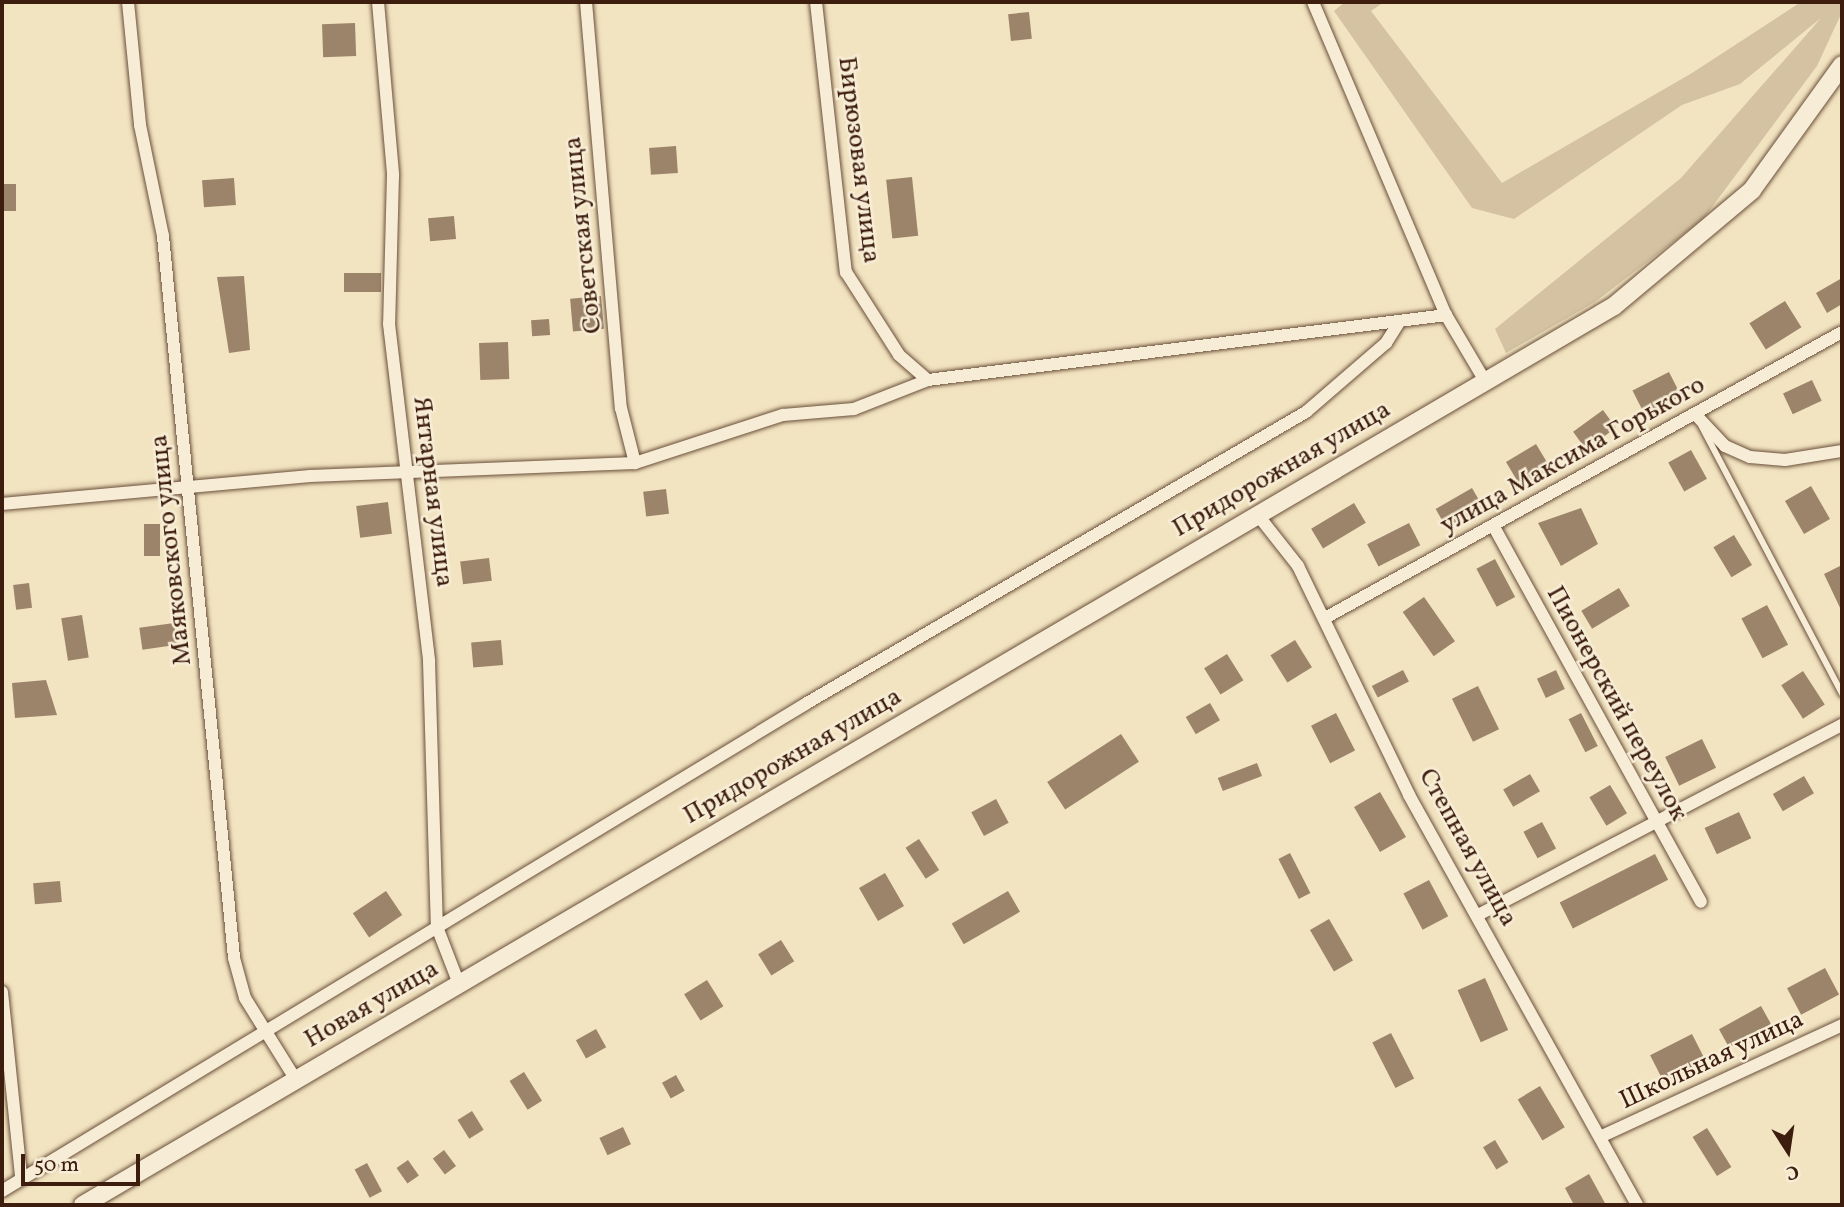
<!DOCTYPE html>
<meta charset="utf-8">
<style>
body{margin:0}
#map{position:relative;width:1844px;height:1207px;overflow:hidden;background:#f3e4c1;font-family:Vollkorn,serif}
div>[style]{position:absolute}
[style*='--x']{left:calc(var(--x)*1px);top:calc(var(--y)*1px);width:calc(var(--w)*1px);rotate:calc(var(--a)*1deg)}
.green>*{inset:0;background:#d4c2a2}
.building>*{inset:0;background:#9c846b;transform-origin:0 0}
.roads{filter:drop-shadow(0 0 2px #6a4f3a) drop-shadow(0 0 2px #6a4f3a)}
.lane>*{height:6px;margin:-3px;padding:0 3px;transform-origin:3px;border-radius:3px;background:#f7edd7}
.street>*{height:12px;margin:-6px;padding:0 6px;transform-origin:6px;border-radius:6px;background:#f7edd7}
.secondary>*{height:18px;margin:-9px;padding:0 9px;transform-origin:9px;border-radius:9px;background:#f7edd7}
span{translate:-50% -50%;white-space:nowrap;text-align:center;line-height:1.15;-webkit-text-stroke:5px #f7edd7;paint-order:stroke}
.street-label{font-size:26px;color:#3d1d0d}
.frame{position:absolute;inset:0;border:4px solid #3d1d0d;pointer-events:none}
.north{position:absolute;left:1753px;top:1116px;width:70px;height:70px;-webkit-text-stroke:5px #f7edd7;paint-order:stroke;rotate:168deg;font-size:19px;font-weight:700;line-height:28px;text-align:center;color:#3d1d0d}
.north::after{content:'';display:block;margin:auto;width:24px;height:32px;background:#3d1d0d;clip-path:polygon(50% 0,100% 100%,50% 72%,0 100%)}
.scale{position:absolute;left:21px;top:1154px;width:119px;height:32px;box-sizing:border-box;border:4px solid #3d1d0d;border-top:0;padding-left:9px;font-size:21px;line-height:24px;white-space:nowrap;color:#3d1d0d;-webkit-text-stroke:5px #f7edd7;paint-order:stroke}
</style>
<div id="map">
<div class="green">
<i style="clip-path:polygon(1345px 2px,1384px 2px,1371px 11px,1502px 183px,1692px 73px,1801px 2px,1842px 2px,1842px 12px,1817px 66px,1703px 219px,1595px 302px,1506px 353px,1495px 329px,1681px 178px,1821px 18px,1740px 84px,1682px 105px,1514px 219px,1472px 208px,1334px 11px)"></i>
</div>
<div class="building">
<i style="left:1029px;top:12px;width:27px;height:21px;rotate:84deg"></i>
<i style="left:355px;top:23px;width:33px;height:33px;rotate:88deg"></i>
<i style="left:676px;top:146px;width:27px;height:27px;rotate:86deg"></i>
<i style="left:912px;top:177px;width:59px;height:26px;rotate:84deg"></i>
<i style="left:234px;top:178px;width:27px;height:32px;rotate:86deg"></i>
<i style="left:2px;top:184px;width:14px;height:27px"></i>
<i style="left:454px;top:216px;width:23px;height:26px;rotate:85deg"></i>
<i style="left:381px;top:273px;width:19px;height:37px;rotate:90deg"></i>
<i style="clip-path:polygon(244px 276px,250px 350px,229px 353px,217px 277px)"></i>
<i style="clip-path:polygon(1842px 278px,1842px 304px,1827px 313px,1816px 293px)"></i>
<i style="left:601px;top:296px;width:33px;height:31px;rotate:85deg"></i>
<i style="left:1785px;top:301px;width:31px;height:42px;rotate:58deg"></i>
<i style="left:549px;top:319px;width:16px;height:18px;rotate:86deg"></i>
<i style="left:508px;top:342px;width:37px;height:29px;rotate:88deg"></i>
<i style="left:1669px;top:372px;width:27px;height:41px;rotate:63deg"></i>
<i style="left:1812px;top:380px;width:23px;height:32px;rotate:65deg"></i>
<i style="left:1603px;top:410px;width:22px;height:37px;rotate:54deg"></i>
<i style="left:1536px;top:444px;width:29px;height:35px;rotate:59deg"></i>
<i style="left:1691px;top:450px;width:33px;height:26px;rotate:61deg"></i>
<i style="left:1811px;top:486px;width:38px;height:30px;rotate:60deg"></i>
<i style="left:1472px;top:488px;width:24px;height:42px;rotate:60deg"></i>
<i style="left:666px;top:489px;width:25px;height:23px;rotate:83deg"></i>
<i style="left:388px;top:502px;width:32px;height:32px;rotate:83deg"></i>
<i style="left:1354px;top:503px;width:23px;height:50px;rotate:59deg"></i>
<i style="clip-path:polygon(1581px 508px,1598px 544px,1561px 566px,1538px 523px)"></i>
<i style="left:1409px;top:523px;width:25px;height:47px;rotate:63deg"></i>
<i style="left:144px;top:524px;width:16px;height:32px"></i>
<i style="left:1734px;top:535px;width:35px;height:24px;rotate:59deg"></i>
<i style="left:489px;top:558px;width:23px;height:29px;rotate:83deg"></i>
<i style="left:1495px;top:559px;width:43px;height:21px;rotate:62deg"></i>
<i style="clip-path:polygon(1842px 565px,1842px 612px,1824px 574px)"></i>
<i style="left:29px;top:583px;width:25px;height:16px;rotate:83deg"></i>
<i style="left:1619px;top:588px;width:21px;height:44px;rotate:59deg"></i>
<i style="left:1424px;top:597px;width:54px;height:26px;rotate:55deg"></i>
<i style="left:1767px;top:605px;width:45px;height:29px;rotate:62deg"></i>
<i style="left:82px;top:615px;width:43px;height:21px;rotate:81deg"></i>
<i style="left:174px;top:623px;width:22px;height:35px;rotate:82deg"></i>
<i style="left:501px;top:640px;width:25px;height:30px;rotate:85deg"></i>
<i style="left:1295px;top:640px;width:32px;height:29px;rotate:58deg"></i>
<i style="left:1227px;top:654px;width:31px;height:27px;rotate:58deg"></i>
<i style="left:1403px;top:670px;width:13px;height:35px;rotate:63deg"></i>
<i style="left:1556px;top:670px;width:21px;height:21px;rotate:65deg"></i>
<i style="left:1803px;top:671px;width:40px;height:26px;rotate:57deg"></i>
<i style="clip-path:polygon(46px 680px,57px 715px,15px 718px,12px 683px)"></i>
<i style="left:1478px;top:686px;width:48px;height:29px;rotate:64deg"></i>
<i style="left:1210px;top:703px;width:20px;height:28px;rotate:60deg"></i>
<i style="left:1336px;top:713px;width:42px;height:28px;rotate:63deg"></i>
<i style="left:1581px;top:713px;width:37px;height:14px;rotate:63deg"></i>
<i style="left:1121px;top:734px;width:33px;height:88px;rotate:57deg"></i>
<i style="left:1702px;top:739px;width:32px;height:41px;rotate:64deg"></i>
<i style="left:1257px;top:763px;width:14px;height:42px;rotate:69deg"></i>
<i style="left:1530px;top:774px;width:20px;height:31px;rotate:60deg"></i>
<i style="left:1804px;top:776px;width:20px;height:36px;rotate:60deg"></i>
<i style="left:1610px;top:785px;width:33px;height:24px;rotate:59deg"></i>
<i style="left:1380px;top:792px;width:52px;height:30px;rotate:60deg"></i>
<i style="left:996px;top:799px;width:27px;height:28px;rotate:62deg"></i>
<i style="left:1739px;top:812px;width:29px;height:38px;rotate:65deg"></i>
<i style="left:1542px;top:822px;width:30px;height:21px;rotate:62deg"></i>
<i style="left:919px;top:839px;width:37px;height:16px;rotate:57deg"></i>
<i style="left:1290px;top:853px;width:45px;height:13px;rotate:63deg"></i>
<i style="left:1655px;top:854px;width:29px;height:107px;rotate:63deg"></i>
<i style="left:885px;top:873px;width:38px;height:30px;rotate:60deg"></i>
<i style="left:1429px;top:880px;width:41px;height:29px;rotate:62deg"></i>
<i style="left:60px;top:881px;width:21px;height:27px;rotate:85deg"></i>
<i style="left:386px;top:891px;width:29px;height:40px;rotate:56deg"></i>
<i style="left:1008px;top:891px;width:24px;height:65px;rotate:60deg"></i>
<i style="left:1329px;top:919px;width:48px;height:22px;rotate:60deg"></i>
<i style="left:781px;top:940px;width:25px;height:27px;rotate:58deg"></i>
<i style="left:1825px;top:968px;width:30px;height:43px;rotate:62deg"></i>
<i style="left:1485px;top:978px;width:57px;height:30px;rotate:66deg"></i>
<i style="left:707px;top:980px;width:31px;height:27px;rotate:58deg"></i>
<i style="left:1761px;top:1006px;width:21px;height:48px;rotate:61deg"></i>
<i style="left:596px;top:1029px;width:21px;height:23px;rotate:61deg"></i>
<i style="left:1391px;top:1033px;width:51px;height:21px;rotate:63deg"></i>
<i style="left:1692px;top:1034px;width:30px;height:47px;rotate:63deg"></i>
<i style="left:524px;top:1072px;width:34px;height:17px;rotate:58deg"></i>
<i style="left:676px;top:1075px;width:18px;height:16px;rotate:61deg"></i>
<i style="left:1540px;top:1086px;width:48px;height:26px;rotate:59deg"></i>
<i style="left:472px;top:1111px;width:22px;height:17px;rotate:58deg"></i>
<i style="left:623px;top:1127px;width:19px;height:26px;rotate:65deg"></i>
<i style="left:1707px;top:1128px;width:46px;height:17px;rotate:58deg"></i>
<i style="left:1495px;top:1140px;width:26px;height:14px;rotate:59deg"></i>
<i style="left:444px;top:1150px;width:20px;height:14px;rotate:53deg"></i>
<i style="left:408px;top:1160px;width:19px;height:14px;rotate:55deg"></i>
<i style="left:367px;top:1163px;width:32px;height:14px;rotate:62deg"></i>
<i style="clip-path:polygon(1589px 1174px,1606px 1205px,1574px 1205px,1565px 1188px)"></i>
</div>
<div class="roads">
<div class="lane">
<i style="--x:1701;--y:425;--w:304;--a:62.3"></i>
</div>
<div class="street">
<i style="--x:128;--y:2;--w:124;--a:84.4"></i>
<i style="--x:140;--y:125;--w:113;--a:78.3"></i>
<i style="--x:163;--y:236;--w:725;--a:84.38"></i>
<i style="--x:234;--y:958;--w:41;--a:74.6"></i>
<i style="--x:245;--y:998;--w:97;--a:58.1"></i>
<i style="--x:378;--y:2;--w:174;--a:85"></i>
<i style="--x:393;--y:175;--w:149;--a:91.5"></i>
<i style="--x:389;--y:324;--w:339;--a:83.2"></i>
<i style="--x:429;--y:661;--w:266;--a:88.3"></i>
<i style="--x:437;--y:927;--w:61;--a:68.9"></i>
<i style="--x:586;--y:2;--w:408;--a:85.1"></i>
<i style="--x:621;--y:408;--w:57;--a:75.7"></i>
<i style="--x:816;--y:2;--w:272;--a:83.7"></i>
<i style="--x:846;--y:272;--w:98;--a:57.4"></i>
<i style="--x:899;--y:355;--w:38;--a:41"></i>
<i style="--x:1313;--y:2;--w:340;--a:67"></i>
<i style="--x:1446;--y:315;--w:77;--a:59.4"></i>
<i style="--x:1695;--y:414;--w:44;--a:46.8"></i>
<i style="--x:1725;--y:446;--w:27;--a:24"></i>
<i style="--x:1750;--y:457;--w:35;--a:5"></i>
<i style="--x:1785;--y:460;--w:58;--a:-9"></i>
<i style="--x:2;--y:504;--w:309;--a:-5.2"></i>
<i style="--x:310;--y:476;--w:325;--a:-2.3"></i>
<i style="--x:635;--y:463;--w:156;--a:-18"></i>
<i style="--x:783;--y:415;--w:71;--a:-4.8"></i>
<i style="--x:854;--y:409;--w:79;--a:-21.4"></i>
<i style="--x:928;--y:380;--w:522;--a:-7.15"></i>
<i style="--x:1257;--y:514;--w:66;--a:51.7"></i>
<i style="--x:1298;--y:566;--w:254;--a:64.1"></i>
<i style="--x:1409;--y:795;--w:469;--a:60.9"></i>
<i style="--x:1494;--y:527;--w:428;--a:61.1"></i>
<i style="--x:1325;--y:618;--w:591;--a:-28.95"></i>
<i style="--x:1478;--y:915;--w:411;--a:-27.6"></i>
<i style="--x:2;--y:992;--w:186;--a:84.1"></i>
<i style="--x:1600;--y:1137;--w:267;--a:-24.8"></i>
<i style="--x:2;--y:1191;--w:941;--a:-31.22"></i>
<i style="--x:807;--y:703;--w:578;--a:-30.25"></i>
<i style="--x:1306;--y:412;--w:106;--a:-40.8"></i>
<i style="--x:1386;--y:343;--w:26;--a:-58"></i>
</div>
<div class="secondary">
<i style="--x:83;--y:1205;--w:1775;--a:-30.42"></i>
<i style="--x:1614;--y:306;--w:180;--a:-40"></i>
<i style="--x:1752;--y:190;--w:154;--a:-54.2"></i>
</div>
</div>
<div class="street-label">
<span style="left:858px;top:160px;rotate:83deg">Бирюзовая улица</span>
<span style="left:584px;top:235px;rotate:-96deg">Советская улица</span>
<span style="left:1573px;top:456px;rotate:-29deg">улица Максима Горького</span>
<span style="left:1282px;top:470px;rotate:-30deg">Придорожная улица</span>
<span style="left:432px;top:492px;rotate:83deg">Янтарная улица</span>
<span style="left:172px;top:550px;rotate:-96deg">Маяковского улица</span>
<span style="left:1616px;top:704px;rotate:61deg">Пионерский переулок</span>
<span style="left:793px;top:757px;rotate:-30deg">Придорожная улица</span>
<span style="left:1467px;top:848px;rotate:61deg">Степная улица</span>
<span style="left:372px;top:1005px;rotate:-30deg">Новая улица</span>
<span style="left:1712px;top:1061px;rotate:-25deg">Школьная улица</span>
</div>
<div class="frame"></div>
<div class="north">С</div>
<div class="scale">50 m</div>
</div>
